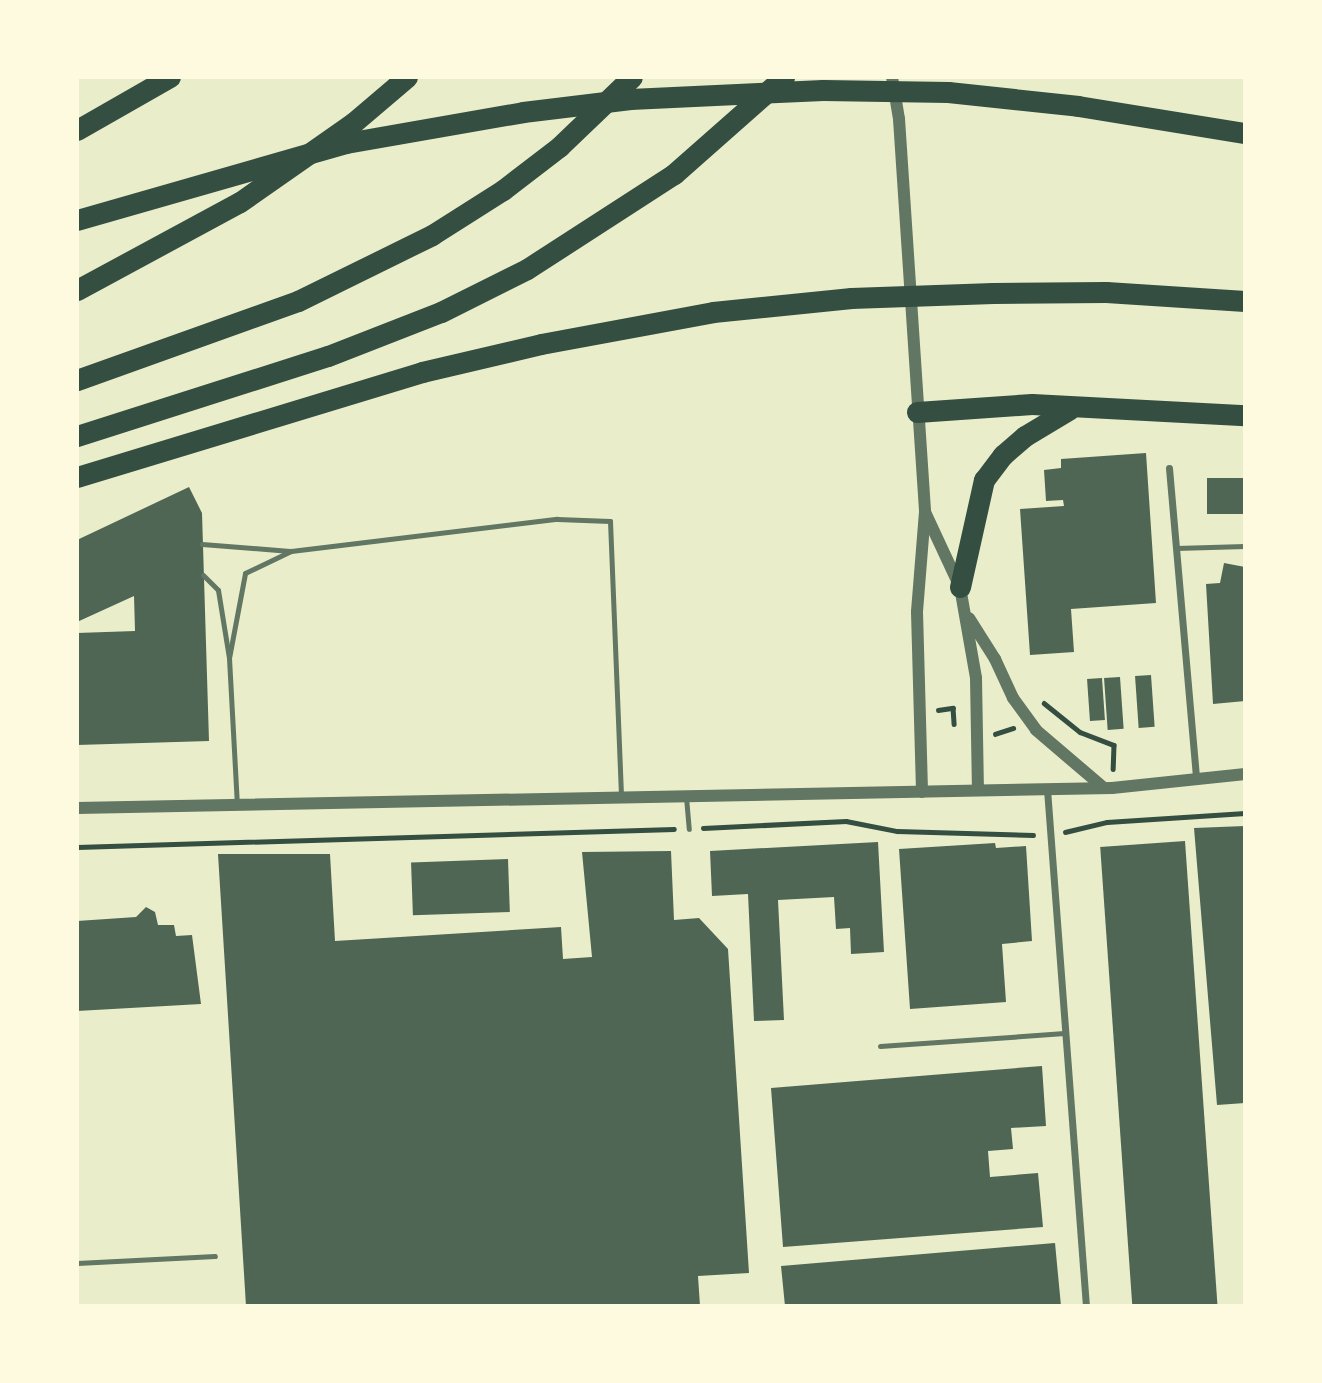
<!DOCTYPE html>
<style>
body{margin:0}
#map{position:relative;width:1322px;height:1383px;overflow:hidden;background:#e9edc9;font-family:Montserrat,sans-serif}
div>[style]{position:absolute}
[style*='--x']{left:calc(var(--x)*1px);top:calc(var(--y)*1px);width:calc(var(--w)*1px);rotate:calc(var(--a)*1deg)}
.building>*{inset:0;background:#4f6655;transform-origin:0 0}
.path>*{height:4.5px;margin:-2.25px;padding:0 2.25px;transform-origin:2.25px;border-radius:2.25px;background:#344e41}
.service>*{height:5px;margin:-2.5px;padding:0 2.5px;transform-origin:2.5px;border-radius:2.5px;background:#617663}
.minor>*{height:7px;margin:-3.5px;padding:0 3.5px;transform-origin:3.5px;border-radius:3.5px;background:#617663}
.tertiary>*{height:12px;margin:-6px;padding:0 6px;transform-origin:6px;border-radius:6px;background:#617663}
.motorway>*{height:21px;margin:-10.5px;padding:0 10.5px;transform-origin:10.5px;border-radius:10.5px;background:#344e41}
span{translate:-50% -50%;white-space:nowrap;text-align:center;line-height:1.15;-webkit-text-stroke:7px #fefae0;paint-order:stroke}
.frame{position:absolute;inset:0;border:79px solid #fefae0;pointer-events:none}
</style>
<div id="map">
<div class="building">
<i style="clip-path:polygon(1146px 453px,1156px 603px,1071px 609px,1074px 652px,1030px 655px,1020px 509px,1064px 506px,1063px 500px,1046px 501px,1044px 470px,1061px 468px,1061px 459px)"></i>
<i style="left:1245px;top:478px;width:36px;height:38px;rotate:90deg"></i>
<i style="clip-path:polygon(189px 487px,202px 513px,209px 741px,77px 745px,77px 633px,135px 631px,134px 596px,77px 622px,77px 540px)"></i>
<i style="clip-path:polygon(1224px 563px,1245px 567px,1245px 701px,1213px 704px,1206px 584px,1220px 583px)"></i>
<i style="left:1151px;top:675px;width:52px;height:16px;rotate:86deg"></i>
<i style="left:1120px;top:677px;width:52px;height:16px;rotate:86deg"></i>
<i style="left:1102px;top:678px;width:42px;height:15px;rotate:86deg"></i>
<i style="clip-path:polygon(1245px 826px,1245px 1103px,1217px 1105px,1194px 828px)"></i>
<i style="left:1185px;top:841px;width:466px;height:85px;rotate:86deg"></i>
<i style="clip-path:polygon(878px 842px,884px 952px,851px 954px,850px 928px,836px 929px,834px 897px,778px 900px,784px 1020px,754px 1021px,748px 894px,712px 896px,710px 851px)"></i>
<i style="clip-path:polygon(995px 843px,996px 848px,1026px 846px,1032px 941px,1002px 944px,1006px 1002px,910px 1009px,899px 849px)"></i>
<i style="clip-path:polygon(671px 851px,674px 920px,699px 918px,728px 949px,749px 1273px,698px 1276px,700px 1306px,246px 1306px,218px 854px,330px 854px,335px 941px,561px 927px,563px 959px,592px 957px,582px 852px)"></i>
<i style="left:508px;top:859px;width:53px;height:97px;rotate:88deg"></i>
<i style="clip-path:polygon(146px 907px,155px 912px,158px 925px,174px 925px,176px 936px,192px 935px,201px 1004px,77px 1011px,77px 921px,136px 917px)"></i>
<i style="clip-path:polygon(1042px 1066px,1046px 1126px,1011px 1128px,1013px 1149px,988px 1151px,990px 1177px,1038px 1173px,1043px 1227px,783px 1247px,771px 1088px)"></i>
<i style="clip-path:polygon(1055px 1243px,1061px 1306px,785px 1306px,781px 1266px)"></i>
</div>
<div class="path">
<i style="--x:1044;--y:703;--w:46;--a:38.9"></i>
<i style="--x:1080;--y:732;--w:36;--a:21"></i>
<i style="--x:1114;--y:745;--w:24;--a:92"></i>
<i style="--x:938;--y:710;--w:15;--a:-8"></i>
<i style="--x:953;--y:708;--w:16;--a:86"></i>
<i style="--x:995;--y:734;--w:19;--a:-18"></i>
<i style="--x:703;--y:828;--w:143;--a:-2.8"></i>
<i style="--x:846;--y:821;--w:52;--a:11.1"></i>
<i style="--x:897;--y:831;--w:136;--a:1.7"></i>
<i style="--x:1065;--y:832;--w:43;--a:-13.4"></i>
<i style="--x:1107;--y:822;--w:138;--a:-3.7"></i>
<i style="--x:77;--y:847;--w:597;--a:-1.73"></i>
</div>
<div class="service">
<i style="--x:202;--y:544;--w:88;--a:4.5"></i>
<i style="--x:1176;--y:548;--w:69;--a:-1.7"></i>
<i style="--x:203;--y:575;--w:21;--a:45"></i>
<i style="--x:218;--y:590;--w:69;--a:80.8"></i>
<i style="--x:229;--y:658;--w:147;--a:86.9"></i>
<i style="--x:229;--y:658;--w:86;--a:-79.3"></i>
<i style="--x:245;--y:573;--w:51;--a:-25.6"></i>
<i style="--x:291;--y:551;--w:268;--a:-6.9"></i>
<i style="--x:557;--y:519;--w:53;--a:2.2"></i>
<i style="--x:610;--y:521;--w:276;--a:87.7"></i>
<i style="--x:686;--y:797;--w:32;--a:85"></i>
<i style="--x:880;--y:1046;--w:185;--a:-4"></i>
<i style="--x:77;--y:1263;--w:138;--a:-2.9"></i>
</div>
<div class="minor">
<i style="--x:1169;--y:468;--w:309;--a:85"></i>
<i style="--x:1047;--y:789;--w:518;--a:85.69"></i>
</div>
<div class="tertiary">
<i style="--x:892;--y:77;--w:43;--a:80.5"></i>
<i style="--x:899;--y:119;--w:394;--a:86.2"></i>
<i style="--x:925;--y:512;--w:100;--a:94.6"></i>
<i style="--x:917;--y:612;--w:180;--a:88.4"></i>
<i style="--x:925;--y:512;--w:83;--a:65"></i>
<i style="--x:960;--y:587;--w:92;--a:80"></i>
<i style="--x:976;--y:678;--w:112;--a:89"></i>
<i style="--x:969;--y:618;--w:49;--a:57.6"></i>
<i style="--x:995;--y:659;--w:43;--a:65.2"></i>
<i style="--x:1013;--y:698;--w:39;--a:54"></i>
<i style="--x:1036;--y:730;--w:89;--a:40.5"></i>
<i style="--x:77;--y:808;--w:1035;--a:-1.11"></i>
<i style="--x:1112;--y:788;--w:134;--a:-6"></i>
</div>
<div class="motorway">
<i style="--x:77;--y:130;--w:107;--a:-29.7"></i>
<i style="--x:77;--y:220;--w:280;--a:-16"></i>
<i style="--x:346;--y:143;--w:180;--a:-9.9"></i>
<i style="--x:523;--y:112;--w:108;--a:-6.9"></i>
<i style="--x:630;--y:99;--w:193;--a:-2.7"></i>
<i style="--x:823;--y:90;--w:125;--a:0.9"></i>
<i style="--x:948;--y:92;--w:131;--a:6.1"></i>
<i style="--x:1078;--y:106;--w:169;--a:9.2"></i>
<i style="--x:77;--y:290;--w:185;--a:-28.4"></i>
<i style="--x:240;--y:202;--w:138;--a:-35"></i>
<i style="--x:353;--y:123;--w:71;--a:-40.4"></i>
<i style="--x:77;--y:380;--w:235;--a:-19.7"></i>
<i style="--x:298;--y:301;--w:149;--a:-26.2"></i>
<i style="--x:432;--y:235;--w:84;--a:-32.4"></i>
<i style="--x:503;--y:190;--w:71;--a:-37.5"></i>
<i style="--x:559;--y:147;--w:101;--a:-43.8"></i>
<i style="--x:917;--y:412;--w:115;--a:-4"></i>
<i style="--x:1032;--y:404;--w:213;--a:3"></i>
<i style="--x:77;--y:436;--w:263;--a:-17.7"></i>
<i style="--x:328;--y:356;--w:121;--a:-21.3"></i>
<i style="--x:441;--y:312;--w:96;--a:-26.6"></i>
<i style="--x:527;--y:269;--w:175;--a:-32.9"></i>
<i style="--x:674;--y:174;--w:147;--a:-41.4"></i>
<i style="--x:77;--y:477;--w:361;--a:-16.9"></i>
<i style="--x:422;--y:372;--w:122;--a:-13.2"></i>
<i style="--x:541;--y:344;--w:175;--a:-10.5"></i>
<i style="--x:713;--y:312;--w:139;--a:-5.8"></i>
<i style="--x:851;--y:298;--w:142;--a:-2"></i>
<i style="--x:993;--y:293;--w:113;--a:-0.5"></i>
<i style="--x:1106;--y:292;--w:139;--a:3.7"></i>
<i style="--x:960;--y:587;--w:110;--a:-77.4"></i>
<i style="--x:984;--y:480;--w:31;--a:-53"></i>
<i style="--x:1003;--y:455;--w:29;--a:-41"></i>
<i style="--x:1025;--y:436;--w:52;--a:-31"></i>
</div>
<div class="frame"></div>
</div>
